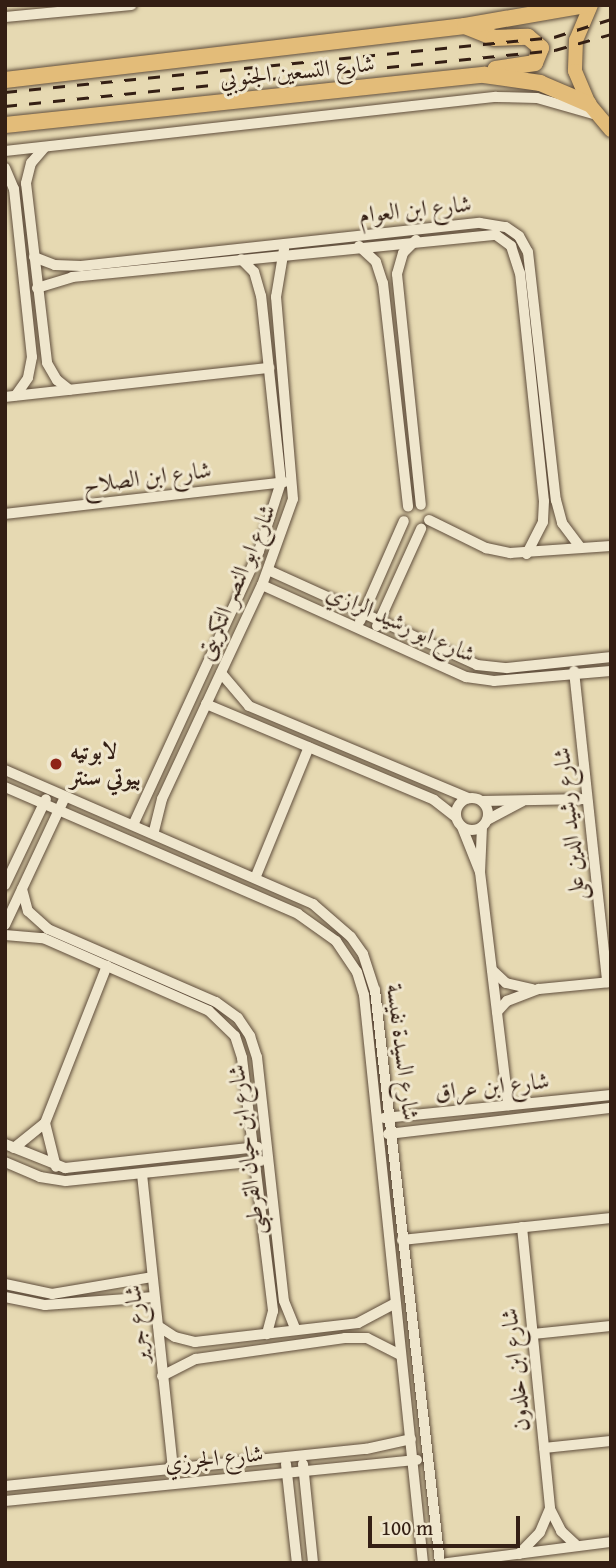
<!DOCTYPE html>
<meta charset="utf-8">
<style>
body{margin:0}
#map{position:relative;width:616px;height:1568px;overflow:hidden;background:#e6d9b2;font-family:"Gentium Book Plus",Amiri,serif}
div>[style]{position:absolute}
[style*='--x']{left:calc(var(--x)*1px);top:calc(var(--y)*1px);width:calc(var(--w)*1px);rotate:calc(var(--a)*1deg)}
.roads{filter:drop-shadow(0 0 2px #604e3c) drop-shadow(0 0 2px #604e3c)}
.minor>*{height:10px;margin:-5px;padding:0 5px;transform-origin:5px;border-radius:5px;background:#efe6cd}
.minor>.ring{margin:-5px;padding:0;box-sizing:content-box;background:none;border:10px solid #efe6cd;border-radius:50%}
.major>*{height:14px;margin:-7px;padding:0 7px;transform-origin:7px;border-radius:7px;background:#e3bc79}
.highway>*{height:16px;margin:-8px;padding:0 8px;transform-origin:8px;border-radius:8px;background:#e3bc79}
.rail>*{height:2.5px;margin-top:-1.25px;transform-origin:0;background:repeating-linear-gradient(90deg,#341f14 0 12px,transparent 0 24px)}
.dots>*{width:19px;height:19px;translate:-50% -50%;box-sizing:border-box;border:4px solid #efe6cd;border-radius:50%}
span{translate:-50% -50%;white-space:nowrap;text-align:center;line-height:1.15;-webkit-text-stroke:6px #efe6cd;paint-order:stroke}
.street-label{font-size:23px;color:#341f14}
.poi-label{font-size:23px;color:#341f14;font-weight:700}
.left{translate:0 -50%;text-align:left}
.frame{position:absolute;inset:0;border:7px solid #341f14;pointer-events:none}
.scale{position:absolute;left:368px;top:1516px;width:152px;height:32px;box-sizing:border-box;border:4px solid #341f14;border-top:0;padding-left:9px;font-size:21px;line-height:24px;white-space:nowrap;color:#341f14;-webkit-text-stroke:5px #efe6cd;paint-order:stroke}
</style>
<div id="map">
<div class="roads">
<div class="minor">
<i style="--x:5;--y:17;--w:127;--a:-5.4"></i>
<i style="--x:45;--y:147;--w:21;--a:131"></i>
<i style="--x:31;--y:163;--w:21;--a:104"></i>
<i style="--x:26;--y:183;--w:181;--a:83.3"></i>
<i style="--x:47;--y:363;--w:20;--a:60"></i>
<i style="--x:57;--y:380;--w:16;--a:38"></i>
<i style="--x:5;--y:151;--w:494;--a:-6.3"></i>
<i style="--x:496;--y:97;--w:41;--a:1.4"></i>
<i style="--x:537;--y:98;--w:62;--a:15.8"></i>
<i style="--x:5;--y:168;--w:23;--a:67"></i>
<i style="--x:14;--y:189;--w:169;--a:83.9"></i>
<i style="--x:32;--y:357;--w:21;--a:101"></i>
<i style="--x:28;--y:378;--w:21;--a:125"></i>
<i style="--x:416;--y:240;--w:18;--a:135"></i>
<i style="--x:403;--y:253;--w:22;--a:106"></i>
<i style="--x:397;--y:274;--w:232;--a:84.1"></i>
<i style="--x:359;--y:246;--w:23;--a:43"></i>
<i style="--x:376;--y:262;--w:22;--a:72"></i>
<i style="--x:383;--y:283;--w:225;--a:83.6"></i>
<i style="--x:34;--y:257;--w:22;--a:21"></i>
<i style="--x:55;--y:265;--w:26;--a:2"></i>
<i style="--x:81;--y:266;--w:401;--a:-6.2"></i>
<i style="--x:480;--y:223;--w:26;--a:9"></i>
<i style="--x:506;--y:227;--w:16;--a:35"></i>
<i style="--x:519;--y:236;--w:18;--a:61"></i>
<i style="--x:528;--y:252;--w:250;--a:83.6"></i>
<i style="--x:556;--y:500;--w:24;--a:75"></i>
<i style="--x:562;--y:523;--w:31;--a:53"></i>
<i style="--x:37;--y:288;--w:37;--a:-17"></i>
<i style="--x:72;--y:277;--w:426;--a:-5.7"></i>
<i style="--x:496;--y:235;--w:19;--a:36"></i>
<i style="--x:511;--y:246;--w:28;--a:72"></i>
<i style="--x:520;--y:273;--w:229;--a:84"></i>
<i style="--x:544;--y:501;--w:21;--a:93"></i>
<i style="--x:543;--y:522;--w:36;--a:117"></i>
<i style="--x:5;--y:397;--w:266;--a:-6.3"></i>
<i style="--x:5;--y:514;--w:281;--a:-6.5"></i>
<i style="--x:429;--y:520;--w:64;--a:26.2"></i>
<i style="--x:486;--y:548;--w:25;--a:12"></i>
<i style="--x:510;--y:553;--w:101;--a:-4"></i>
<i style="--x:268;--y:570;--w:230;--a:24.4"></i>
<i style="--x:477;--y:665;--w:30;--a:6"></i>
<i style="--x:507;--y:668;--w:105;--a:-6"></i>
<i style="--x:262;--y:585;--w:224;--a:24.3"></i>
<i style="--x:466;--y:677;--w:28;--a:8"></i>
<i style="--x:494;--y:681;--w:117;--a:-4.9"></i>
<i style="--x:360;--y:621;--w:109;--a:-66.3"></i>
<i style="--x:377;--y:626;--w:107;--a:-65.6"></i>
<i style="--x:574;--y:671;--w:313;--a:83.9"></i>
<i style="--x:221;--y:673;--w:43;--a:49.7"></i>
<i style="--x:249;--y:706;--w:238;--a:22.8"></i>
<i style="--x:206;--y:704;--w:247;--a:22.8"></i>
<i style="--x:434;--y:800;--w:28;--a:38"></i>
<i style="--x:5;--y:770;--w:336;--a:23.5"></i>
<i style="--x:313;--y:904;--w:50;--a:41"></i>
<i style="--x:351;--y:937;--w:21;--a:55"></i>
<i style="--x:363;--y:954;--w:38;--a:72"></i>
<i style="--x:375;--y:990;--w:577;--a:83.53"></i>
<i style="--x:5;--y:787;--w:319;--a:23.4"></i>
<i style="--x:298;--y:914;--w:47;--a:35.4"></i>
<i style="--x:336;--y:941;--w:37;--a:56"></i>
<i style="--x:357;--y:972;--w:24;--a:73"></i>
<i style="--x:364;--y:995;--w:571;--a:84.07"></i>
<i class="ring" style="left:456px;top:798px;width:22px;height:22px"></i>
<i style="--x:482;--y:801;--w:105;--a:-1.1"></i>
<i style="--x:487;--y:820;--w:40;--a:-28"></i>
<i style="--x:134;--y:823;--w:299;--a:-65.3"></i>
<i style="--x:259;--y:551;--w:72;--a:-72.3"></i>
<i style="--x:281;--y:482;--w:187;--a:-96.1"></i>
<i style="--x:261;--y:296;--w:25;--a:-106"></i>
<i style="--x:254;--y:272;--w:18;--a:-135"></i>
<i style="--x:462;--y:827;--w:48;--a:68.2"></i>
<i style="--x:482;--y:827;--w:45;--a:92.5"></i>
<i style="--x:480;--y:872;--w:235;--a:83.1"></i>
<i style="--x:154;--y:831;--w:33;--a:-76"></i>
<i style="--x:162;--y:799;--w:236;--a:-65"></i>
<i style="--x:262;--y:585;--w:91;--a:-70.2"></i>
<i style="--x:293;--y:499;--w:203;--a:-94.8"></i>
<i style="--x:276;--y:297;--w:49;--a:-80.5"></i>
<i style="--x:256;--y:876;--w:139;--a:-67.7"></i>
<i style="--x:5;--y:885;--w:95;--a:-64.5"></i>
<i style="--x:22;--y:889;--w:23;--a:75"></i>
<i style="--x:28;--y:911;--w:27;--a:42"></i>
<i style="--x:48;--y:929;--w:183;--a:23.5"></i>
<i style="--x:216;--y:1002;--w:27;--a:36"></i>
<i style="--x:238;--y:1018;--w:22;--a:56"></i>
<i style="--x:250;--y:1036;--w:22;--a:72"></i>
<i style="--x:257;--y:1057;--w:245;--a:83.7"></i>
<i style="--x:284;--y:1301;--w:31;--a:68"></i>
<i style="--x:5;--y:925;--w:141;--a:-64.9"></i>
<i style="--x:5;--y:935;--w:38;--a:5"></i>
<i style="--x:43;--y:938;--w:181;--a:23.7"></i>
<i style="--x:209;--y:1011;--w:36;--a:44"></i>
<i style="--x:235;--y:1036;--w:23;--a:72"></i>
<i style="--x:242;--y:1058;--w:255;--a:83"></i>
<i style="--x:273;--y:1311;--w:24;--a:105"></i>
<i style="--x:492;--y:970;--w:19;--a:43"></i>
<i style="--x:506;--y:983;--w:27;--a:13"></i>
<i style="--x:497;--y:1012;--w:15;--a:-48"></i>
<i style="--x:507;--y:1001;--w:34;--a:-21"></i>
<i style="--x:539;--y:989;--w:72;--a:-5.6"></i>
<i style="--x:384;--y:1118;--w:228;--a:-5.8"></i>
<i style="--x:45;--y:1123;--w:45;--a:76"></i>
<i style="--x:388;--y:1134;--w:225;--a:-6.7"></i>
<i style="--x:5;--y:1144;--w:65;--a:21.8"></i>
<i style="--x:65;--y:1168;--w:194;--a:-6.2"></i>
<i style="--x:14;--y:1148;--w:40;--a:-39"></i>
<i style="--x:45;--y:1123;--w:169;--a:-68.5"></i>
<i style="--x:5;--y:1162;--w:38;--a:23"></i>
<i style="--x:40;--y:1177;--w:26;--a:9"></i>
<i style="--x:66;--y:1181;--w:196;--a:-5.9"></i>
<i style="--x:142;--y:1174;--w:297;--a:84"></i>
<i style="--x:522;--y:1227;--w:283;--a:84.3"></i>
<i style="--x:550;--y:1509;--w:25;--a:63"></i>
<i style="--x:561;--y:1531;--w:22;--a:43"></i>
<i style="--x:402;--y:1240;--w:210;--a:-6"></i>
<i style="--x:5;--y:1284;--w:48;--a:12"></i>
<i style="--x:52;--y:1294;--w:101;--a:-9.6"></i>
<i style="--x:5;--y:1297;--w:41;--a:11.3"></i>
<i style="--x:45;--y:1305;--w:109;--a:-4.2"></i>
<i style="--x:158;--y:1326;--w:20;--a:33"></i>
<i style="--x:175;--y:1337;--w:21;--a:14"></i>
<i style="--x:195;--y:1342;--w:164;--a:-6.6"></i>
<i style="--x:358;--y:1323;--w:40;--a:-28"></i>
<i style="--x:533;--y:1334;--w:78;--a:-5.9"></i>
<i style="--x:162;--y:1376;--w:38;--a:-27"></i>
<i style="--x:196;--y:1359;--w:150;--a:-8"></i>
<i style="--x:345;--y:1338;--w:22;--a:0"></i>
<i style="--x:367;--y:1338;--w:37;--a:27"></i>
<i style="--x:544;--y:1448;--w:67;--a:-6"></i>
<i style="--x:286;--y:1464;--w:100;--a:83.7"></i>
<i style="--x:303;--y:1464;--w:100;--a:84.2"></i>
<i style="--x:5;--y:1486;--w:363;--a:-5.9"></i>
<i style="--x:366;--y:1449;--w:46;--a:-12.5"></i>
<i style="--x:5;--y:1501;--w:414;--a:-5.7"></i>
<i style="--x:519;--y:1554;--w:30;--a:-46"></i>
<i style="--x:540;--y:1532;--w:25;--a:-67"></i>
<i style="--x:447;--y:1563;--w:165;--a:-7.3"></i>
</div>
<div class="major">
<i style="--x:591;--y:5;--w:38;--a:113"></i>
<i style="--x:576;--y:40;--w:31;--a:92"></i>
<i style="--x:575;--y:71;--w:36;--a:67"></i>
<i style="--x:589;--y:104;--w:34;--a:50"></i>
</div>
<div class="highway">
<i style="--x:465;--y:26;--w:31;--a:22"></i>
<i style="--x:494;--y:38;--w:34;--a:-2"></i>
<i style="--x:528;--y:37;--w:17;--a:40"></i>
<i style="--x:541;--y:48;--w:16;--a:112"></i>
<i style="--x:535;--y:63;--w:40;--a:171.5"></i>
<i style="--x:5;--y:80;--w:463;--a:-6.7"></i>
<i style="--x:465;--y:26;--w:122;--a:-9.9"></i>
<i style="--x:5;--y:125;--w:482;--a:-6"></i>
<i style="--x:484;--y:75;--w:57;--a:8.1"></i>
<i style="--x:540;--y:83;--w:53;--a:23.2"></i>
</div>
</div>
<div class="rail">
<i style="--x:5;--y:92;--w:552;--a:-5.72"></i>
<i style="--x:554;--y:37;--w:60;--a:-17.5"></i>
<i style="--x:5;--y:106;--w:553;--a:-5.81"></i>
<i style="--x:555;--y:50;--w:58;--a:-15.9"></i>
</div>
<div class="dots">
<i style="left:56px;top:764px;background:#8f2418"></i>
</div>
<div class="street-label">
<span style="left:297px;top:71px;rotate:-6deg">شارع التسعين الجنوبي</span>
<span style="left:415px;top:209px;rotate:-6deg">شارع ابن العوام</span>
<span style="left:147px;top:477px;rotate:-7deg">شارع ابن الصلاح</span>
<span style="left:236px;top:582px;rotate:-67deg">شارع ابو النصر التكريتى</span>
<span style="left:401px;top:623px;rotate:24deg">شارع ابو رشيد الرازي</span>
<span style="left:569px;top:824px;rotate:-96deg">شارع رشيد الدين على</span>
<span style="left:403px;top:1052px;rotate:83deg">شارع السيدة نفيسة</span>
<span style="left:492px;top:1086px;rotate:-6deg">شارع ابن عراق</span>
<span style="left:246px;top:1150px;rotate:-97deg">شارع ابن حيان القرطبى</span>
<span style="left:136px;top:1324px;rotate:-96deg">شارع جرير</span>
<span style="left:515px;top:1370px;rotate:-96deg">شارع ابن خلدون</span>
<span style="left:214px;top:1458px;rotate:-6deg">شارع الجرزي</span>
</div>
<div class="poi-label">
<span class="left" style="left:70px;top:764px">لابوتيه<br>بيوتي سنتر</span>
</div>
<div class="frame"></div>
<div class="scale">100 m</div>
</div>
